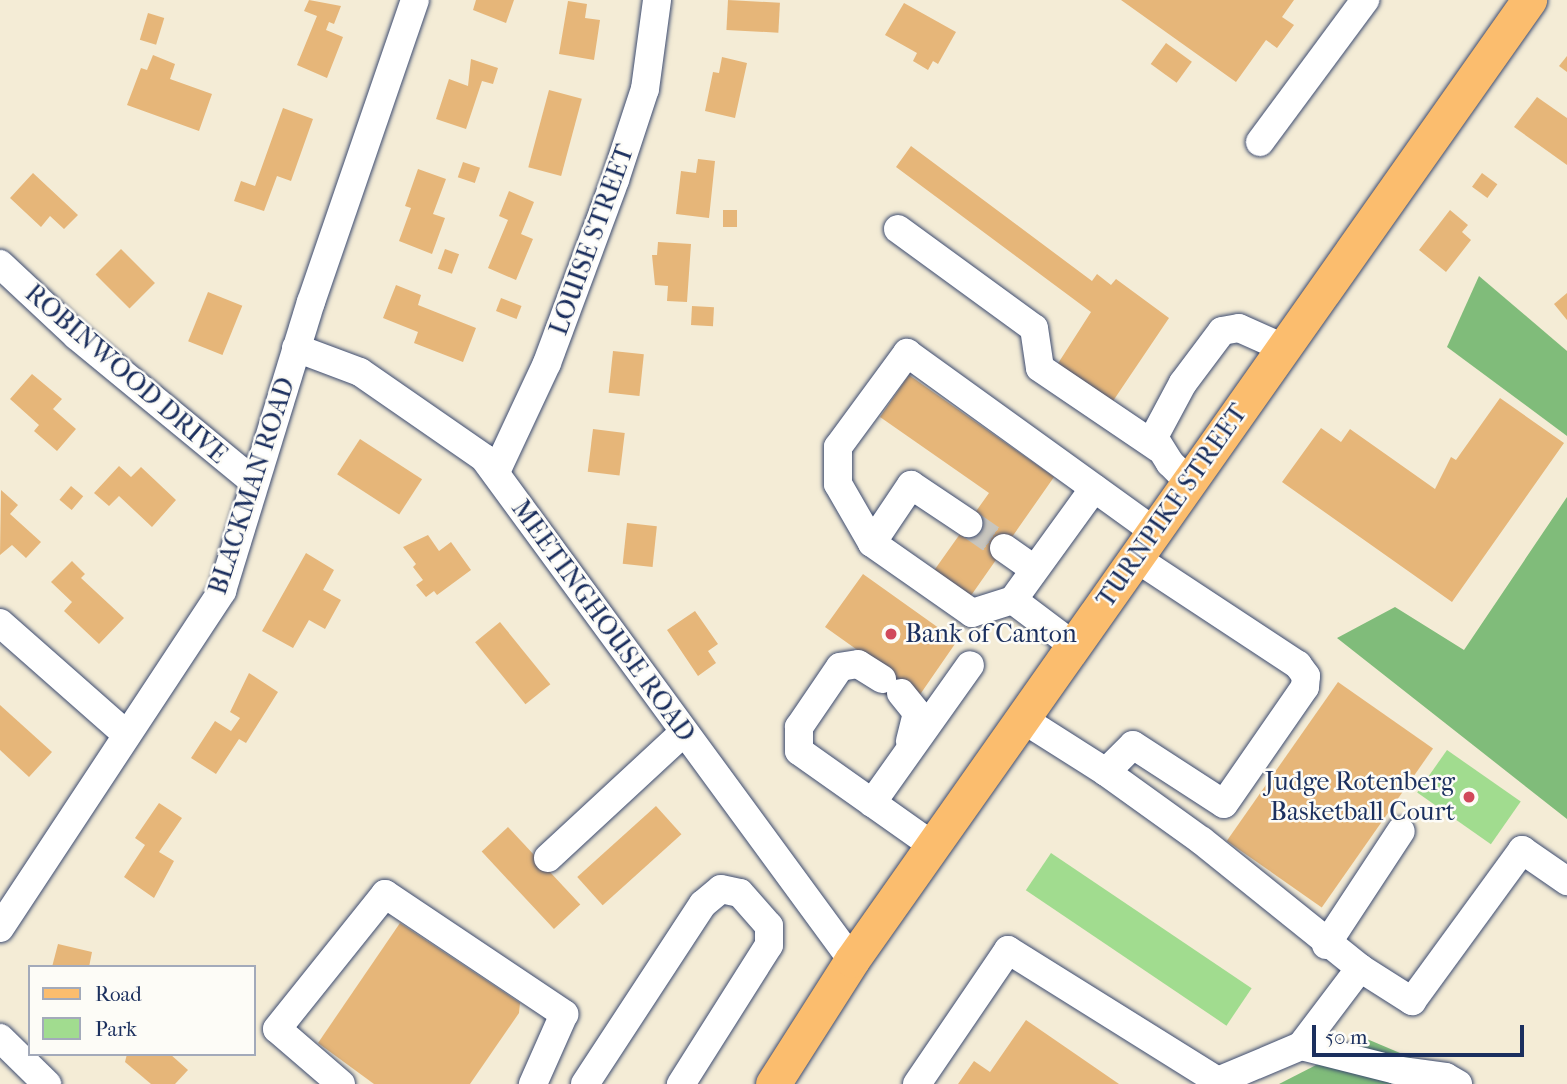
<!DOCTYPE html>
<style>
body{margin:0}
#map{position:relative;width:1567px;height:1084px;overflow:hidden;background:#f4ecd6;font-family:"IM FELL French Canon",serif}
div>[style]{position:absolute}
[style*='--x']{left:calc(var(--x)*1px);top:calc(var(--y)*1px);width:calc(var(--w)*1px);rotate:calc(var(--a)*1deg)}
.green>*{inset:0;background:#a1dc8f;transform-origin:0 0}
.forest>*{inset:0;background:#80bc7a}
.building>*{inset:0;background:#e6b679;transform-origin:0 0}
.minor-tunnel>*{height:28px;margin-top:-14px;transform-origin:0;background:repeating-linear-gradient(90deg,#c9c6be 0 28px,transparent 0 42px)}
.roads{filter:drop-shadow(0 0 2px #3c4b70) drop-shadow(0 0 2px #3c4b70)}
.minor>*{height:28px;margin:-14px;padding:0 14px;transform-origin:14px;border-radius:14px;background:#fff}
.major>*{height:35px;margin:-17.5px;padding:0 17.5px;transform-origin:17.5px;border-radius:17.5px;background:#fbbd6e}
.dots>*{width:19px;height:19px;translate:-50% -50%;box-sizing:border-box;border:4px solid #fdfcf7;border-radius:50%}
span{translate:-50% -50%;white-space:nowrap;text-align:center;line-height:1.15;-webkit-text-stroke:5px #fdfcf7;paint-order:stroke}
.street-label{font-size:26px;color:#1b2f5e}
.poi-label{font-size:26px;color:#1b2f5e}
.left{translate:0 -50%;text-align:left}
.right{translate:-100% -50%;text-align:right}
.legend{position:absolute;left:28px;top:965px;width:228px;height:91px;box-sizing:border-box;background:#fdfcf7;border:2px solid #a3aaba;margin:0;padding:9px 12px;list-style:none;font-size:21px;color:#1b2f5e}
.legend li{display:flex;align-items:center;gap:14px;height:35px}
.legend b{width:35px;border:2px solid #a3aaba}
.scale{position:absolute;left:1312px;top:1025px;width:212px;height:32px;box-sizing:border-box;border:4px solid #1b2f5e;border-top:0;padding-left:9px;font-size:21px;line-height:24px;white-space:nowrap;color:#1b2f5e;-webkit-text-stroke:5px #fdfcf7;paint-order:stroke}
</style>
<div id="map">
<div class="green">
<i style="left:1447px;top:750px;width:90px;height:52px;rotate:35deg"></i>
<i style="left:1051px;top:853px;width:242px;height:45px;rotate:34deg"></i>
</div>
<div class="forest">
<i style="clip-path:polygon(1479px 276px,1567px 351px,1567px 436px,1447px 347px)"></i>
<i style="clip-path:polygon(1567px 497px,1567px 819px,1337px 638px,1395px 607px,1464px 650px)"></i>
<i style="clip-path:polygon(1367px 1039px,1473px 1084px,1279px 1084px)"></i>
</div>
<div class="building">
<i style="clip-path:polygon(309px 0,341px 6px,334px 24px,329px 22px,326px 30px,343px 37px,327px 78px,297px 65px,317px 16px,304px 11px)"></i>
<i style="clip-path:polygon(476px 0,514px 0,506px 23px,473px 10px)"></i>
<i style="left:728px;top:0;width:52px;height:30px;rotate:3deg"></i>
<i style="clip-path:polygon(1121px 0,1294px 0,1282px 17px,1294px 25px,1277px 48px,1266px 40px,1236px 82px)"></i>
<i style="clip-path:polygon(568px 1px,587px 4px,585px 18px,600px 20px,594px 60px,559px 54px)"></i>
<i style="clip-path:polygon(904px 3px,956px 32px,938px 64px,933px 61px,928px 70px,913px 61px,917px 53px,885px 35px)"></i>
<i style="left:148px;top:13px;width:17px;height:28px;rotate:17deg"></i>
<i style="left:1166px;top:43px;width:32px;height:26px;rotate:36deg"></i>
<i style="clip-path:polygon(153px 55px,175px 64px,170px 79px,212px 94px,199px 131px,127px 105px,141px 68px,147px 70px)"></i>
<i style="clip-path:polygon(1567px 56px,1567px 72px,1559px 66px)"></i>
<i style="clip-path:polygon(722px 57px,747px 63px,735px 118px,705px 111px,713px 72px,719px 73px)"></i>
<i style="clip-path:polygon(471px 59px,498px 68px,493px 84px,482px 81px,466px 129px,436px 119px,449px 79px,468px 86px)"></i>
<i style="left:549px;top:90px;width:34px;height:80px;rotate:15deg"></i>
<i style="clip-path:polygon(1537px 97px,1567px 118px,1567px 165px,1514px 127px)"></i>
<i style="clip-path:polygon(283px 108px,313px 119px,291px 181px,277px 176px,264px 211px,234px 201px,241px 181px,255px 186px)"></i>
<i style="clip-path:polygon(911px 146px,1092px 281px,1097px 274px,1111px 285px,1116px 279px,1169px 318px,1111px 404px,1057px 365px,1091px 312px,896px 167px)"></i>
<i style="clip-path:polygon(698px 159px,715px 161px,709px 218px,676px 214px,681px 171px,696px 173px)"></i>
<i style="left:463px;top:162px;width:18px;height:16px;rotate:19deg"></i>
<i style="clip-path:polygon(418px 169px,446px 179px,433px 214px,445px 218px,432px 254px,399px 241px,411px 208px,405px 206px)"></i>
<i style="clip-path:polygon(33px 173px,78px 215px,64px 229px,50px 216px,41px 227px,10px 198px)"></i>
<i style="left:1482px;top:173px;width:19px;height:17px;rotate:36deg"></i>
<i style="clip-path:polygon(509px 191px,534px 202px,521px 234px,533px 239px,516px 280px,488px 268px,508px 220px,499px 216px)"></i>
<i style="left:723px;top:210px;width:14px;height:17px"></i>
<i style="clip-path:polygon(1450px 210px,1468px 225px,1462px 232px,1471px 240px,1446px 272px,1419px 250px)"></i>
<i style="clip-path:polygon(658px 242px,691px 244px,687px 302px,667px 301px,668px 286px,655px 285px,652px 255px,657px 255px)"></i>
<i style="left:121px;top:249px;width:48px;height:36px;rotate:45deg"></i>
<i style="left:445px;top:249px;width:15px;height:21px;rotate:20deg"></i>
<i style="clip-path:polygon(396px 285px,421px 295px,418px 305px,476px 328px,463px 362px,414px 343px,418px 332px,383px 318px)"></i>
<i style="left:208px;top:292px;width:37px;height:53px;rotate:22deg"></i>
<i style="clip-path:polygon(1567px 293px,1567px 320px,1554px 304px)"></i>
<i style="left:501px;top:298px;width:22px;height:14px;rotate:21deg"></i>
<i style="left:692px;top:306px;width:22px;height:19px;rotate:3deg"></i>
<i style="left:613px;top:351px;width:31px;height:42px;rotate:6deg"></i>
<i style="clip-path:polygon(32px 374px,62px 399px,53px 409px,76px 429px,57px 451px,34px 431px,39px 425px,10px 399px)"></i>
<i style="clip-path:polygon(909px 375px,1054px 477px,970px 597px,933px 572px,989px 493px,880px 417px)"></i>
<i style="clip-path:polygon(1500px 398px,1564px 443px,1452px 602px,1282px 482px,1321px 428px,1341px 442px,1350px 429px,1435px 489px,1451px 457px,1456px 460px)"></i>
<i style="left:593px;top:429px;width:32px;height:43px;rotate:7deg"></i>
<i style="left:360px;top:439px;width:74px;height:42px;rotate:33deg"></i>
<i style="clip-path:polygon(119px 466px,131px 477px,141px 467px,176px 500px,152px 527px,119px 496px,109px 506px,94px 493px)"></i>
<i style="left:71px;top:486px;width:16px;height:18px;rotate:40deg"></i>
<i style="clip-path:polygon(1px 490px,18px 505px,10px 514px,41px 542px,26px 558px,12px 545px,0 555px)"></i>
<i style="left:627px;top:523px;width:30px;height:41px;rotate:6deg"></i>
<i style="clip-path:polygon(428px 535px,439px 551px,451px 542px,471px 570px,437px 595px,434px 591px,426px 597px,416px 585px,423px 580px,413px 567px,416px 564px,403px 547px)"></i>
<i style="clip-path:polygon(306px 553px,334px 570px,323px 590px,341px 600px,325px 629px,309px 620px,293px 648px,262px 631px)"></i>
<i style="clip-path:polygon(72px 561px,85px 574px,81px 578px,124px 618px,99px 644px,64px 611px,72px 602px,51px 582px)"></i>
<i style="clip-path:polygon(863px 574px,957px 641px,919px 696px,895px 701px,876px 688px,887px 671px,825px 627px)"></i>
<i style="clip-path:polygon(695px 611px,718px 644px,708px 651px,716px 663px,698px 676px,667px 630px)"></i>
<i style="left:500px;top:622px;width:80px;height:32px;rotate:51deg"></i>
<i style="clip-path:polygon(249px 673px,278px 692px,246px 743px,239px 739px,216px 774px,191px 758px,215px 721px,231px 731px,240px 718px,230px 712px)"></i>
<i style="left:1338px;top:682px;width:116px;height:194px;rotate:35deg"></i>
<i style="clip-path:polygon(0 705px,52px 752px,29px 777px,0 750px)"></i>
<i style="clip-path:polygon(159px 803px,182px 818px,159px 852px,174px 861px,154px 898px,124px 877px,145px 845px,135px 838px)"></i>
<i style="left:656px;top:806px;width:38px;height:106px;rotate:48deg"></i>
<i style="left:508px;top:827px;width:106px;height:36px;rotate:47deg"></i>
<i style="clip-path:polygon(400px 923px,520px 1003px,519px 1013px,470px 1084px,374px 1084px,318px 1043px)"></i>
<i style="clip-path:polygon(58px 944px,92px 952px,89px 967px,52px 967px)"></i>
<i style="clip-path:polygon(1026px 1020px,1119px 1084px,958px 1084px,974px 1061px,990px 1072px)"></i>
<i style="clip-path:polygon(127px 1054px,170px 1054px,188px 1070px,175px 1084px,151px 1084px,125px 1062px)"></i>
</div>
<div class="minor-tunnel">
<i style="--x:968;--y:523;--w:44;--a:34.8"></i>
</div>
<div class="roads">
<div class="minor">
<i style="--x:1260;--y:142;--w:177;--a:-53.5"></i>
<i style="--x:898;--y:229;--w:168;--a:36.1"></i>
<i style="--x:1034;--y:328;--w:40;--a:81.5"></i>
<i style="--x:1040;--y:368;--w:143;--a:34.1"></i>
<i style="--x:0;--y:264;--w:105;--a:43.1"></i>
<i style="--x:77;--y:336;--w:229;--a:39.5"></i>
<i style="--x:296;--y:348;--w:68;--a:20.6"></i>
<i style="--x:360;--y:372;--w:151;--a:34.7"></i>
<i style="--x:484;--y:458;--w:622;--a:53.76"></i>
<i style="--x:496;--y:472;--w:120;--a:-64.9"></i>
<i style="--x:547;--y:363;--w:195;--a:-69.6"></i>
<i style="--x:615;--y:180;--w:96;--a:-71.8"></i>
<i style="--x:645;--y:89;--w:90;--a:-82.3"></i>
<i style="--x:1189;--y:482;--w:27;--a:-135"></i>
<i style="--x:1170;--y:463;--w:31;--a:-122"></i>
<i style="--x:1154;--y:437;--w:61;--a:-61.8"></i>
<i style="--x:1183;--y:383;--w:65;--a:-53.1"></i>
<i style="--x:1222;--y:331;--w:17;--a:-10"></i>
<i style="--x:1239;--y:328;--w:49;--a:24"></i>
<i style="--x:872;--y:543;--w:70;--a:-56.1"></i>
<i style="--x:911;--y:485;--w:69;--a:33.7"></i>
<i style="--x:1004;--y:548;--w:37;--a:35"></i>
<i style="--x:1013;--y:600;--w:138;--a:-54.1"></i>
<i style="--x:0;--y:623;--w:169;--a:41.4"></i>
<i style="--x:1074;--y:646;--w:76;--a:-143"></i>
<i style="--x:1013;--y:600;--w:43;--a:162.4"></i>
<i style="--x:972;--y:613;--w:122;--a:-145"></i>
<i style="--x:872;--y:543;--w:68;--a:-120"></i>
<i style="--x:838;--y:484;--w:37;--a:-90"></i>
<i style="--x:838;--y:447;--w:117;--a:-53.7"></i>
<i style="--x:907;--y:353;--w:304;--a:35.8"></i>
<i style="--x:882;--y:679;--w:28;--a:-148"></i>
<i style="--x:858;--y:664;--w:18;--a:171"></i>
<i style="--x:840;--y:667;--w:73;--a:124.3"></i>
<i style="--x:799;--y:727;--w:24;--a:90"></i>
<i style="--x:799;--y:751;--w:163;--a:35.3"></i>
<i style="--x:901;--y:693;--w:26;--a:51"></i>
<i style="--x:917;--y:713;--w:29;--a:104"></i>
<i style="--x:1106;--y:772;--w:38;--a:-45"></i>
<i style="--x:1133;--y:745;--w:108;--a:33"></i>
<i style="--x:1224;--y:804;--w:142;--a:-55.3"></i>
<i style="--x:1305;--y:687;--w:11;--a:-85"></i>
<i style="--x:1306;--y:676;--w:14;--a:-126"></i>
<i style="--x:1298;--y:665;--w:194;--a:-146.6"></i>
<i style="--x:872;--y:803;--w:169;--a:-54.6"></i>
<i style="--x:548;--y:858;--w:184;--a:-42.8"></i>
<i style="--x:0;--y:928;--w:404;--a:-56.6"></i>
<i style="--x:222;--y:591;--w:302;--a:-72.9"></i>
<i style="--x:311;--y:302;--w:319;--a:-71"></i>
<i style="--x:1326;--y:945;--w:136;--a:-56.7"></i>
<i style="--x:1360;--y:968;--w:62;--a:32.4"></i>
<i style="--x:1412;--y:1001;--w:187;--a:-53.9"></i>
<i style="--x:1522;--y:850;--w:55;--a:34.6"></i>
<i style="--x:0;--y:1038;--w:66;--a:44.4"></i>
<i style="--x:1301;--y:1046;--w:98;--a:14.2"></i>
<i style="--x:1396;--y:1070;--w:50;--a:8"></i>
<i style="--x:1446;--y:1077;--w:14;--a:30"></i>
<i style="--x:341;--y:1084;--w:84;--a:-139.3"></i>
<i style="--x:277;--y:1029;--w:173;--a:-51.3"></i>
<i style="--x:385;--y:894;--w:216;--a:33.8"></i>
<i style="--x:564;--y:1014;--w:77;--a:113.9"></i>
<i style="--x:585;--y:1084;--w:215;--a:-56.8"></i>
<i style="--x:703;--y:904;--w:23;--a:-40"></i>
<i style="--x:721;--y:889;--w:19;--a:12"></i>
<i style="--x:740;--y:893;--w:44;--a:48.7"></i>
<i style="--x:769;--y:926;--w:19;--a:90"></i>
<i style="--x:769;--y:945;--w:165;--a:122.3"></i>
<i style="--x:917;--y:1084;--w:162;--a:-55.8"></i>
<i style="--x:1008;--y:950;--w:248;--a:32"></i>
<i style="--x:1218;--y:1081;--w:90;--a:-22.9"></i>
<i style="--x:1301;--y:1046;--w:98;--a:-52.9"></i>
<i style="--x:1360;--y:968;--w:203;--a:-141.2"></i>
<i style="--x:1202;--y:841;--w:118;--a:-144.3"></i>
<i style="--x:1106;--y:772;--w:101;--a:-147.6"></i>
</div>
<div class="major">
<i style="--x:773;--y:1084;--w:147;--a:-57.5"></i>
<i style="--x:852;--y:960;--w:1175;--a:-54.81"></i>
</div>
</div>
<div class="dots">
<i style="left:891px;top:634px;background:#d1495b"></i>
<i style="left:1469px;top:797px;background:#d1495b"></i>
</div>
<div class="street-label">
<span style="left:592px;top:240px;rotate:-70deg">LOUISE STREET</span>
<span style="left:126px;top:374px;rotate:41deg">ROBINWOOD DRIVE</span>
<span style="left:252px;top:486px;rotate:-72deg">BLACKMAN ROAD</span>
<span style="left:1172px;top:506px;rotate:-55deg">TURNPIKE STREET</span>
<span style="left:603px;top:621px;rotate:54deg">MEETINGHOUSE ROAD</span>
</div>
<div class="poi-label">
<span class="left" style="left:905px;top:634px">Bank of Canton</span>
<span class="right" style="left:1455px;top:797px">Judge Rotenberg<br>Basketball Court</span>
</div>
<ul class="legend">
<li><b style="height:9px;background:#fbbd6e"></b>Road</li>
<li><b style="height:19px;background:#a1dc8f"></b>Park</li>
</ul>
<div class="scale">50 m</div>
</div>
